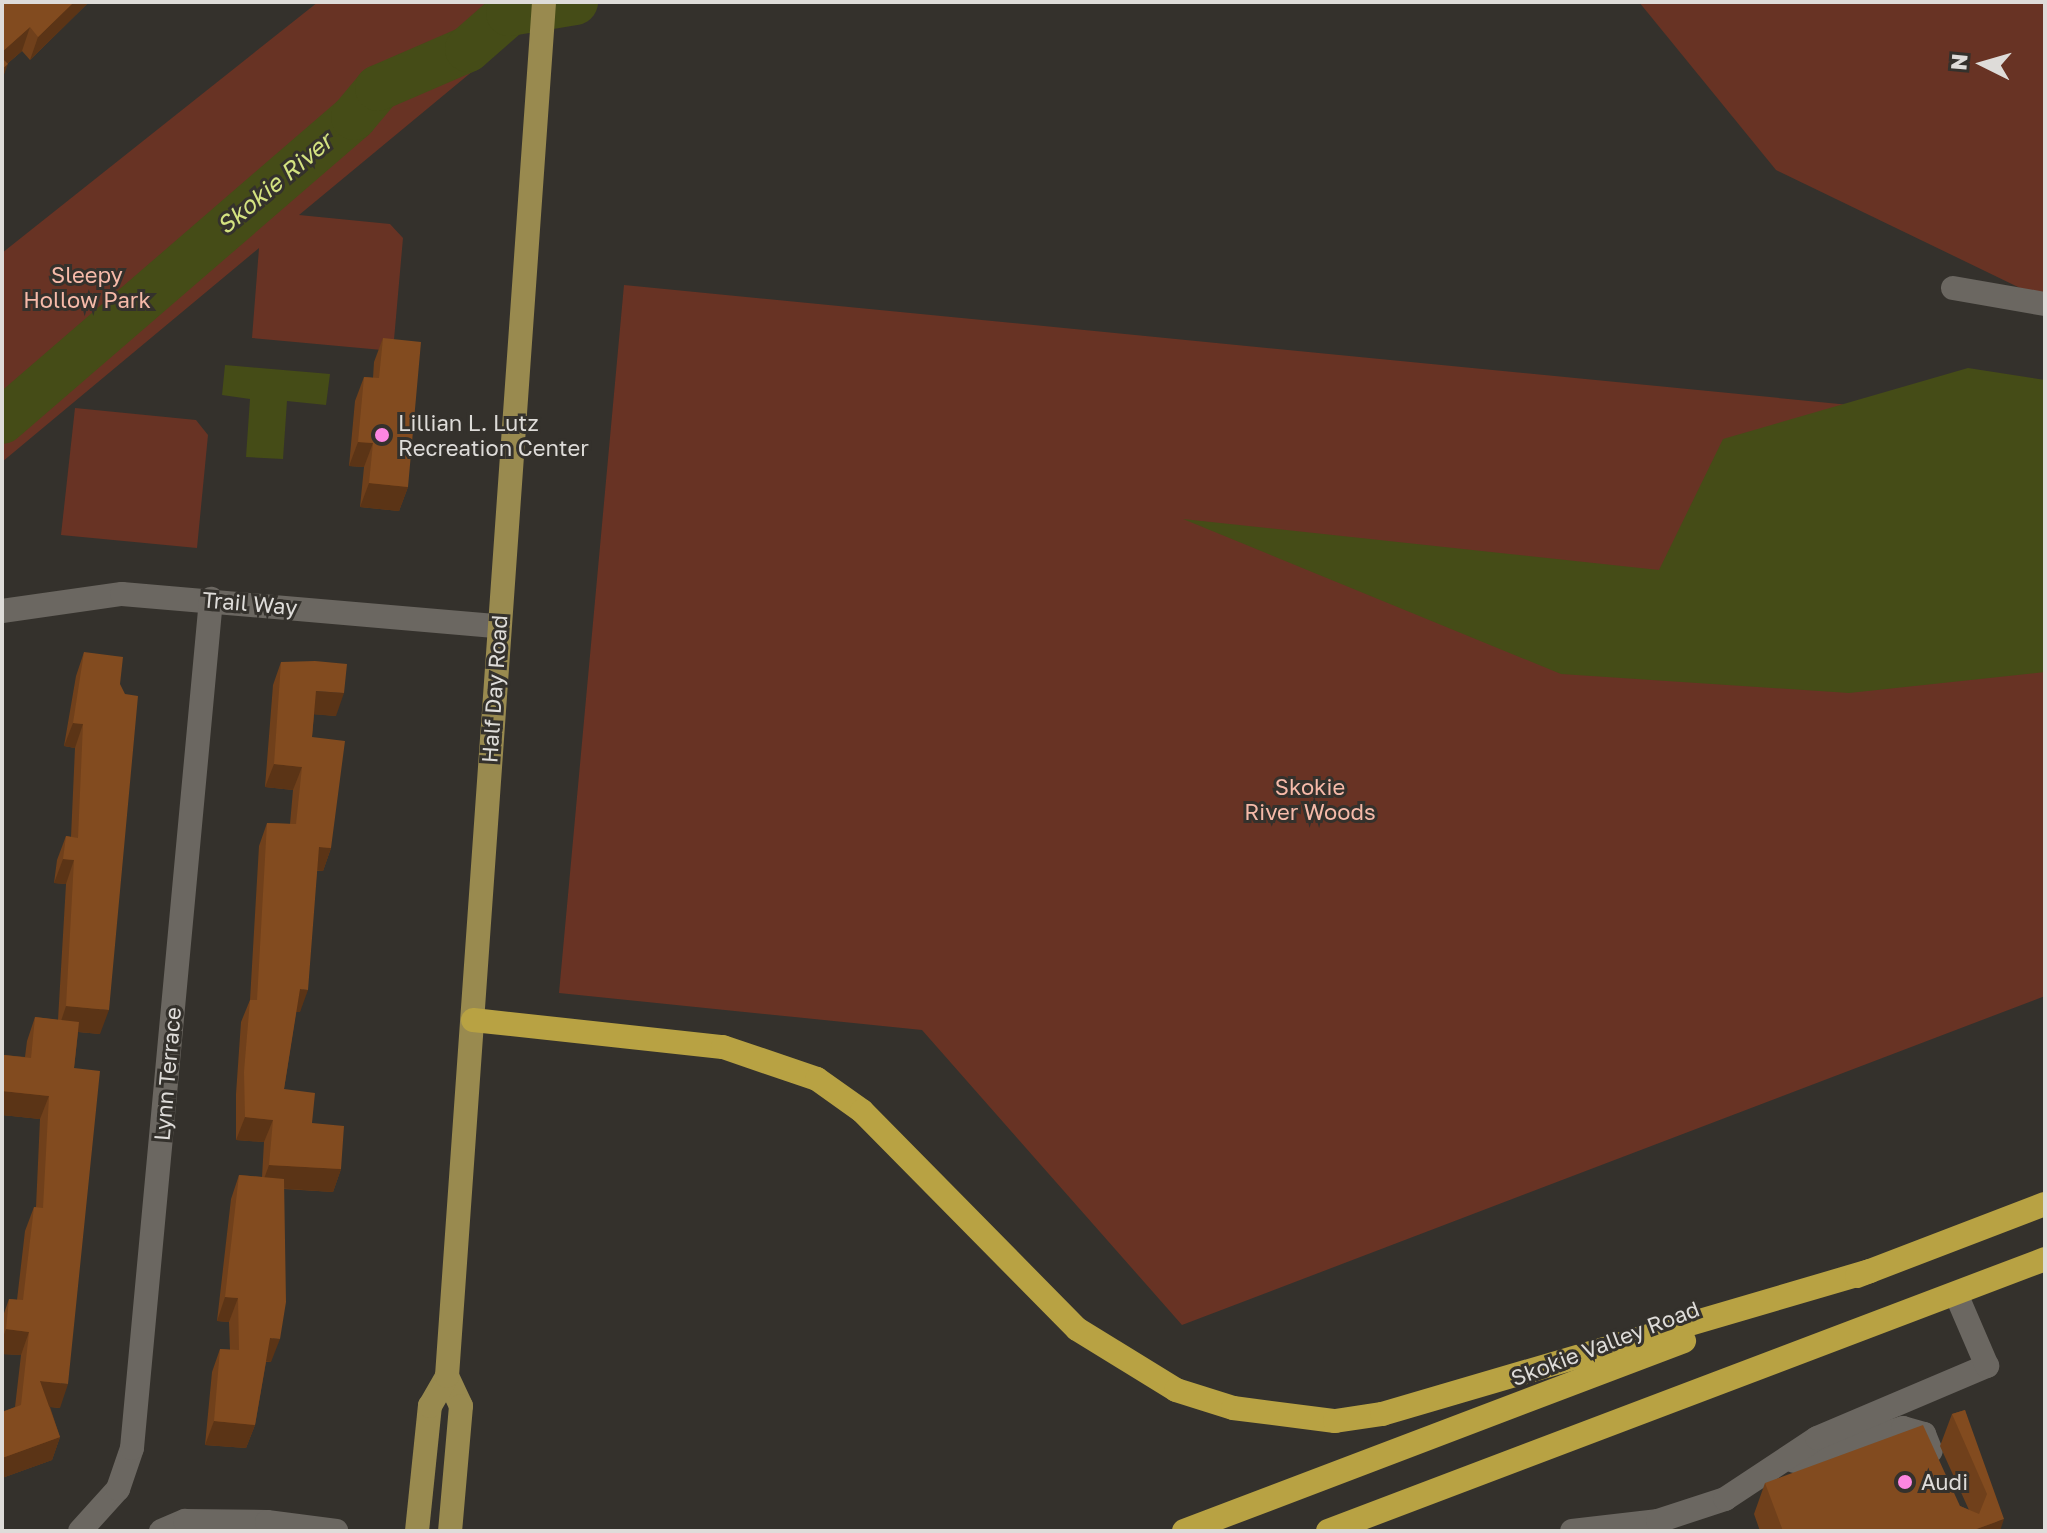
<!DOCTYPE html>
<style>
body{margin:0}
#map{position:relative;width:2047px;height:1533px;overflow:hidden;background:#34312c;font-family:"Golos Text",sans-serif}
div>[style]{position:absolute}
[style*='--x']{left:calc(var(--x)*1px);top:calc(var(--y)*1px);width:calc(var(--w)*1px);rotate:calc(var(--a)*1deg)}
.green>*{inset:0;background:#683324}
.water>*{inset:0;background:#454c17}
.river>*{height:46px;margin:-23px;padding:0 23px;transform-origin:23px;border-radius:23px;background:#454c17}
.minor>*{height:24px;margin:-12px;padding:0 12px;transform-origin:12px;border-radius:12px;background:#6b6761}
.major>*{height:24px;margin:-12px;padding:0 12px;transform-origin:12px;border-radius:12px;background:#998a4f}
.highway>*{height:24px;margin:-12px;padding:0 12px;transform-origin:12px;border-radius:12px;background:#b8a243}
.wall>*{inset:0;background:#70401b}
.shaded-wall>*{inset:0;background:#5b3416}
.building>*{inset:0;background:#824b1f}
.dots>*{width:22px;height:22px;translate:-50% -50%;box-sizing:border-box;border:4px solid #34312c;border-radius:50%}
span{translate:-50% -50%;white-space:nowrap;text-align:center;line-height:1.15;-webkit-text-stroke:6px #34312c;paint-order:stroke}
.park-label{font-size:22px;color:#f6baa9}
.poi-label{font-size:22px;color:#dedcd9}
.left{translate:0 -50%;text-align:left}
.street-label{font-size:22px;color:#dedcd9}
.water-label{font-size:24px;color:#d4e280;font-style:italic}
.frame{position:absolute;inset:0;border:4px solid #dedcd9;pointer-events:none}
.north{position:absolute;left:1943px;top:24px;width:80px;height:80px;-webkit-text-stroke:6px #34312c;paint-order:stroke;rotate:275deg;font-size:22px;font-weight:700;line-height:32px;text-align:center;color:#dedcd9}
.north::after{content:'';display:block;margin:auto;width:28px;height:36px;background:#dedcd9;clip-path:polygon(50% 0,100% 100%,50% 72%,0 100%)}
</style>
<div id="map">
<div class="green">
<i style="clip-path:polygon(318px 2px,516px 2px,514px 37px,299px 215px,390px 224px,403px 238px,393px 351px,252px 338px,259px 248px,2px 462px,2px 253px)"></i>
<i style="clip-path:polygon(1639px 2px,2045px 2px,2045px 300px,1776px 170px)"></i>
<i style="clip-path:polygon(624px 285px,2045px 424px,2045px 996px,1182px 1325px,922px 1030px,559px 993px)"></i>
<i style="clip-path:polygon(75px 408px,196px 420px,208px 435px,197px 548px,61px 535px)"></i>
</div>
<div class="water">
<i style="clip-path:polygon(225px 365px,330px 374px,326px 405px,287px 401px,283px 459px,246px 457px,250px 399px,222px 395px)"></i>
<i style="clip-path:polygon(1968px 368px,2045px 380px,2045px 672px,1849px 693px,1561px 674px,1183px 519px,1659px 570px,1723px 439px)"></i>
</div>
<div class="river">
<i style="--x:2;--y:421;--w:465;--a:-40.8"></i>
<i style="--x:354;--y:117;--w:38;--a:-50"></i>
<i style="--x:378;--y:88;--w:98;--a:-23.4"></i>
<i style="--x:468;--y:49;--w:55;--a:-41.3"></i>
<i style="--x:509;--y:13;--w:67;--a:-9.5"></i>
</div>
<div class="minor">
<i style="--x:1953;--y:288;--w:93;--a:9.9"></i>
<i style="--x:2;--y:611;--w:121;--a:-8.1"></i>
<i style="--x:122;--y:594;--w:377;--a:4.9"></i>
<i style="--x:1794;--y:1461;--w:114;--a:-16.8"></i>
<i style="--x:1903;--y:1428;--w:22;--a:16"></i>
<i style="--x:1924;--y:1434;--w:18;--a:68"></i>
<i style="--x:80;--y:1531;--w:57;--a:-47.9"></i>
<i style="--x:118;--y:1489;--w:43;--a:-71.1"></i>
<i style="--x:132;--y:1448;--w:853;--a:-84.68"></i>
<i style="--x:161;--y:1531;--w:26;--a:-23"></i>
<i style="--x:185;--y:1521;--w:82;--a:0.7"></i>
<i style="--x:267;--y:1531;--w:9;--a:-90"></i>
<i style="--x:267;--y:1522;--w:70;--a:7.4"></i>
<i style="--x:1572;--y:1531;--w:87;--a:-6.6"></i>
<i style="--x:1658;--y:1521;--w:71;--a:-18.2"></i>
<i style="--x:1725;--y:1499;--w:110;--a:-33.5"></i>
<i style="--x:1817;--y:1438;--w:185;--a:-23"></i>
<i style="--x:1987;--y:1366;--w:78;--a:-113.3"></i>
</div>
<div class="major">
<i style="--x:447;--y:1376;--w:33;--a:65"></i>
<i style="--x:461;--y:1406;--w:125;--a:95"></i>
<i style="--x:417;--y:1531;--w:126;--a:-84.1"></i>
<i style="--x:430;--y:1406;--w:34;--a:-60"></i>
<i style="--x:447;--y:1376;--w:1377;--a:-85.96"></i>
</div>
<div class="highway">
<i style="--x:473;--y:1020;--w:251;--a:6.2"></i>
<i style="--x:723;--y:1047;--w:99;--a:18.8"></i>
<i style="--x:817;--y:1079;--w:55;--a:35.4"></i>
<i style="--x:862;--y:1111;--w:306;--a:45.4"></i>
<i style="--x:1077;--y:1329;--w:116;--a:31.6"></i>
<i style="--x:1176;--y:1390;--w:60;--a:17.5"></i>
<i style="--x:1233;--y:1408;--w:103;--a:7.3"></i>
<i style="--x:1335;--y:1421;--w:48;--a:-8.5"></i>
<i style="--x:1382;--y:1414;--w:509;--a:-16.33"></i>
<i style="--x:1857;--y:1276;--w:201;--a:-21"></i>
<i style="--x:1184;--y:1531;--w:535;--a:-20.81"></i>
<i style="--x:1328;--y:1531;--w:767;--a:-20.77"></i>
</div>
<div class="wall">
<i style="clip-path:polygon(2px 2px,89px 2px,30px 60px,22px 51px,7px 64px,2px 80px)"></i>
<i style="clip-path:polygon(383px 338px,408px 487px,399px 511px,360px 507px,364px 467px,349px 466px,355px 401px,364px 377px,373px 378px,374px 362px)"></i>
<i style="clip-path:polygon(84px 652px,120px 684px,100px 1034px,78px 1032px,74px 1068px,60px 1408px,50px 1407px,60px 1437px,52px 1460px,2px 1478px,2px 1412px,15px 1407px,21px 1355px,2px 1354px,2px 1319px,9px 1299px,17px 1300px,25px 1231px,34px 1207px,36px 1207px,40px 1119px,2px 1115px,2px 1059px,4px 1055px,25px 1057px,27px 1041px,35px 1017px,58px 1020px,66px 884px,54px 883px,57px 860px,66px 836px,71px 837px,75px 748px,64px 746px,76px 676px)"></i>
<i style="clip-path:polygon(281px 662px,336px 716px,314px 714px,312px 737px,331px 848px,323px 871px,317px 871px,300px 1012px,296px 1012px,284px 1089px,312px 1123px,341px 1169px,333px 1192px,284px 1189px,271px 1362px,266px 1362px,255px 1425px,246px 1448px,205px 1445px,212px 1372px,220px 1349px,230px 1350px,229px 1322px,217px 1321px,231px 1199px,239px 1175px,262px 1177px,264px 1142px,236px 1140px,236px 1094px,241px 1022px,250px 1000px,259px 846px,267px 823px,290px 824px,293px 790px,265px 787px,273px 685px)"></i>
<i style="clip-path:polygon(1965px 1410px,2000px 1531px,1760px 1531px,1754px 1514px,1765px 1483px,1960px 1506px,1969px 1510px,1940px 1446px,1952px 1414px)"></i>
</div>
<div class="shaded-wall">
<i style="clip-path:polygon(74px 2px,89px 2px,30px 60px,38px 37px)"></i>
<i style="clip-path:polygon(30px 27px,22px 51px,2px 68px,2px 52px)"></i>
<i style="clip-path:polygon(8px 64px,2px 80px,2px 69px)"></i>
<i style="clip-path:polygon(358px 442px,373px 443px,364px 467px,349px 466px)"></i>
<i style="clip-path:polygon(369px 483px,408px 487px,399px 511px,360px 507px)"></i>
<i style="clip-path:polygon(316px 691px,344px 693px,336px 716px,308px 714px)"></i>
<i style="clip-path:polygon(73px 723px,83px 724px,75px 748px,64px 746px)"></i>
<i style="clip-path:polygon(274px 764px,302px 767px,293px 790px,265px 787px)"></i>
<i style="clip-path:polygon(319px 847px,331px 848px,323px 871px,310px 870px)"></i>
<i style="clip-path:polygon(63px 859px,74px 860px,66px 884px,54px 883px)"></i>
<i style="clip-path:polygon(300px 989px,308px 990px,300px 1012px,291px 1012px)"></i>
<i style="clip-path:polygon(66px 1006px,109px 1010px,100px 1034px,58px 1030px)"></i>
<i style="clip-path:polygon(2px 1091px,49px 1096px,40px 1119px,2px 1115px)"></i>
<i style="clip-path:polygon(245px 1117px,273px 1120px,264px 1142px,236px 1140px)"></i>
<i style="clip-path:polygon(269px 1165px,341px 1169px,333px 1192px,261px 1187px)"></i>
<i style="clip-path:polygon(225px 1297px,238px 1298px,229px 1322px,217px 1321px)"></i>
<i style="clip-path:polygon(6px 1329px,29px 1332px,21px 1355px,2px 1354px,2px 1340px)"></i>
<i style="clip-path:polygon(270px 1338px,280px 1339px,271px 1362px,261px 1361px)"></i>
<i style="clip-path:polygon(40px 1381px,68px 1384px,60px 1408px,32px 1405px)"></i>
<i style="clip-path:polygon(214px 1421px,255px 1425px,246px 1448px,205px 1445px)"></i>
<i style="clip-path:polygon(60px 1437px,52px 1460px,2px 1478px,2px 1458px)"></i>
<i style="clip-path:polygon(2004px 1519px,2000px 1531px,1971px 1531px)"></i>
</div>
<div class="building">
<i style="clip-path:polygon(2px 2px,74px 2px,38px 37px,30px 27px,2px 52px)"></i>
<i style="clip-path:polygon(2px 58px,8px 64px,2px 69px)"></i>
<i style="clip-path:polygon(383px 338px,421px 342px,408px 487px,369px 483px,373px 443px,358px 442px,364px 377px,379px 378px)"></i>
<i style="clip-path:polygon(84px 652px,123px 657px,120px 684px,125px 694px,138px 696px,109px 1010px,66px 1006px,74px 860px,63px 859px,66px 836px,78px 838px,83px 724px,73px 723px)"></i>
<i style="clip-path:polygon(315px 661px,347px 664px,344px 693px,316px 691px,312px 737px,345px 741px,331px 848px,319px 847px,308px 990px,300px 989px,284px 1089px,315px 1093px,312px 1123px,344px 1126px,341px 1169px,269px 1165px,273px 1120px,245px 1117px,244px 1072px,250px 1000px,257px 1000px,267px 823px,296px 824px,302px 767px,274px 764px,281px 662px)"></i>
<i style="clip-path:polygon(35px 1017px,79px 1022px,74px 1068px,100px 1071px,68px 1384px,40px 1381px,60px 1437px,2px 1458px,2px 1412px,21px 1405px,29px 1332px,6px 1329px,9px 1299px,23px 1300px,34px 1207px,43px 1208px,49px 1096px,2px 1091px,2px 1068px,4px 1055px,31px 1058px)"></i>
<i style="clip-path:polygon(239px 1175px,284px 1179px,286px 1302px,280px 1339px,270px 1338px,255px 1425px,214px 1421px,220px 1349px,239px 1350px,238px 1298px,225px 1297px)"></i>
<i style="clip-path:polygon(1965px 1410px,2004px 1519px,1971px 1531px,1783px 1531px,1765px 1483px,1923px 1425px,1960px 1506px,1979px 1514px,1987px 1494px,1952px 1414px)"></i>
</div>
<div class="dots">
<i style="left:382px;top:435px;background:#fd86e1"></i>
<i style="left:1905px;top:1482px;background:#fd86e1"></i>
</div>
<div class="park-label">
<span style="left:87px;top:287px">Sleepy<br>Hollow Park</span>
<span style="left:1310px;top:799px">Skokie<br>River Woods</span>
</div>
<div class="poi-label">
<span class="left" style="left:398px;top:435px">Lillian L. Lutz<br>Recreation Center</span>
<span class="left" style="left:1921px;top:1482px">Audi</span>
</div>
<div class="street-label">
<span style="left:250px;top:603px;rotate:5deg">Trail Way</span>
<span style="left:494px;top:689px;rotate:-86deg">Half Day Road</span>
<span style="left:167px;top:1074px;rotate:-85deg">Lynn Terrace</span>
<span style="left:1605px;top:1343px;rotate:-21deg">Skokie Valley Road</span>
</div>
<div class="water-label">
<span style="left:274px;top:183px;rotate:-40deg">Skokie River</span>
</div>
<div class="frame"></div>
<div class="north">N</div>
</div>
